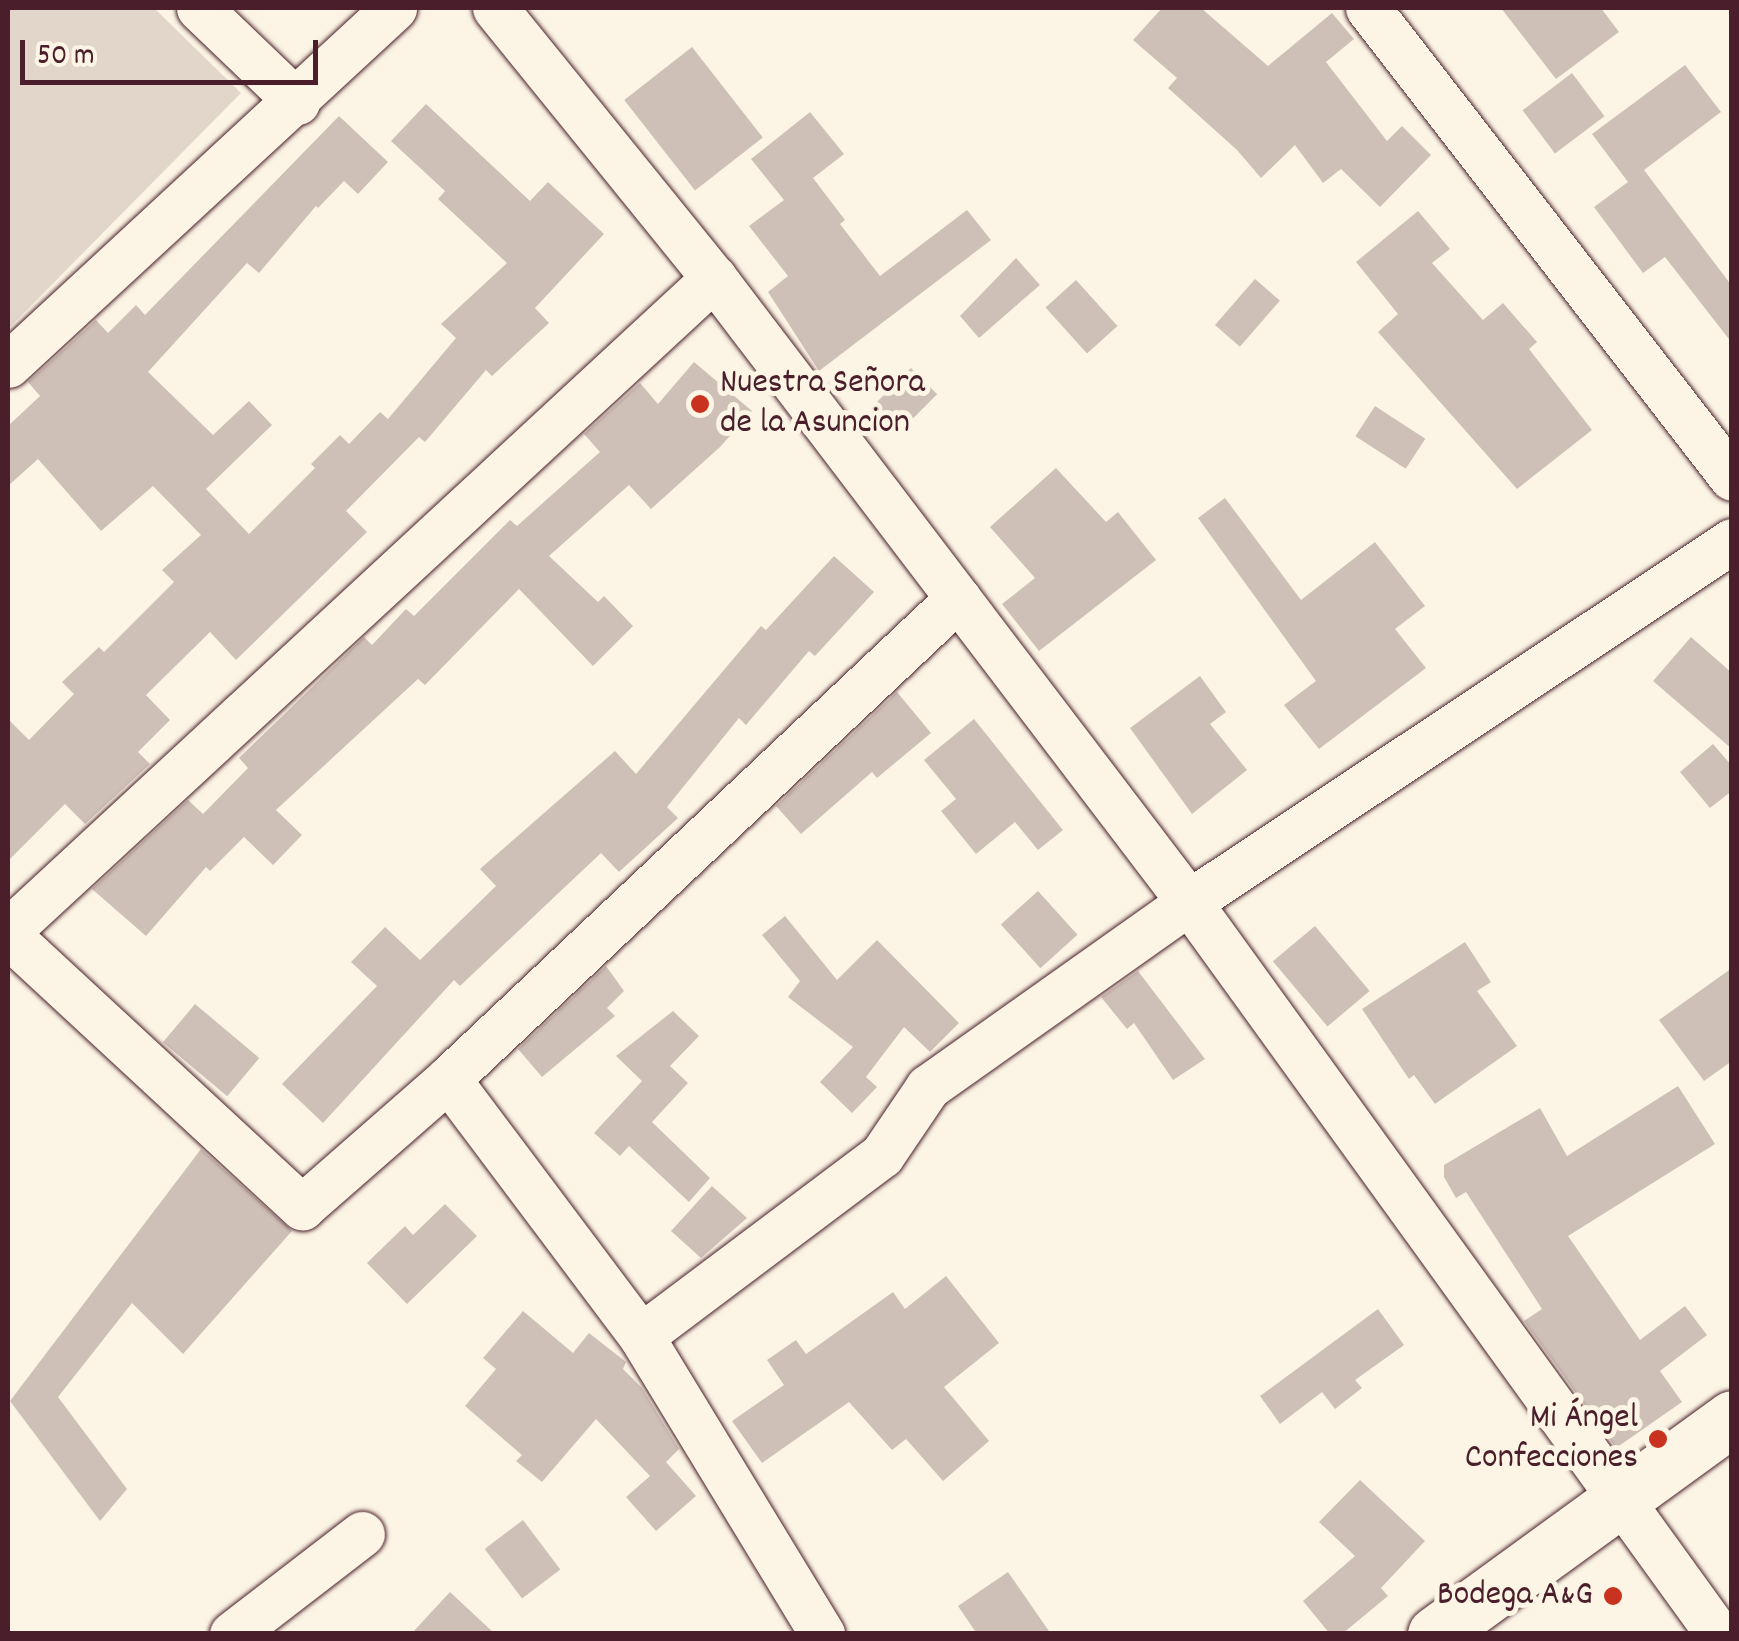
<!DOCTYPE html>
<meta charset="utf-8">
<style>
body{margin:0}
#map{position:relative;width:1739px;height:1641px;overflow:hidden;background:#fcf5e5;font-family:Dekko,sans-serif}
div>[style]{position:absolute}
[style*='--x']{left:calc(var(--x)*1px);top:calc(var(--y)*1px);width:calc(var(--w)*1px);rotate:calc(var(--a)*1deg)}
.green>*{inset:0;background:#e2d5ca}
.building>*{inset:0;background:#cfc0b7;transform-origin:0 0}
.roads{filter:drop-shadow(0 0 2px #4a1f2b) drop-shadow(0 0 2px #4a1f2b)}
.minor>*{height:45px;margin:-22.5px;padding:0 22.5px;transform-origin:22.5px;border-radius:22.5px;background:#fcf5e5}
.major>*{height:55px;margin:-27.5px;padding:0 27.5px;transform-origin:27.5px;border-radius:27.5px;background:#fcf5e5}
.dots>*{width:28px;height:28px;translate:-50% -50%;box-sizing:border-box;border:5px solid #fcf5e5;border-radius:50%}
span{translate:-50% -50%;white-space:nowrap;text-align:center;line-height:1.15;-webkit-text-stroke:10px #fcf5e5;paint-order:stroke}
.poi-label{font-size:35px;color:#4a1f2b}
.left{translate:0 -50%;text-align:left}
.right{translate:-100% -50%;text-align:right}
.frame{position:absolute;inset:0;border:10px solid #4a1f2b;pointer-events:none}
.scale{position:absolute;left:20px;top:40px;width:298px;height:45px;box-sizing:border-box;border:5px solid #4a1f2b;border-top:0;padding-left:12px;font-size:30px;line-height:35px;white-space:nowrap;color:#4a1f2b;-webkit-text-stroke:8px #fcf5e5;paint-order:stroke}
</style>
<div id="map">
<div class="green">
<i style="clip-path:polygon(8px 8px,154px 8px,241px 93px,8px 329px)"></i>
</div>
<div class="building">
<i style="clip-path:polygon(1162px 8px,1201px 8px,1268px 66px,1332px 13px,1354px 39px,1326px 62px,1387px 141px,1402px 126px,1431px 155px,1380px 207px,1341px 169px,1323px 183px,1295px 145px,1261px 178px,1237px 150px,1168px 88px,1177px 78px,1133px 40px)"></i>
<i style="clip-path:polygon(1501px 8px,1601px 8px,1619px 32px,1556px 79px)"></i>
<i style="left:692px;top:47px;width:115px;height:86px;rotate:52deg"></i>
<i style="clip-path:polygon(1685px 65px,1721px 112px,1644px 170px,1732px 286px,1732px 343px,1665px 257px,1643px 273px,1594px 207px,1628px 182px,1592px 134px)"></i>
<i style="left:1572px;top:73px;width:54px;height:62px;rotate:53deg"></i>
<i style="clip-path:polygon(426px 104px,530px 201px,548px 182px,604px 234px,535px 308px,549px 323px,492px 376px,486px 370px,425px 442px,419px 437px,346px 511px,367px 532px,236px 660px,210px 632px,146px 695px,170px 720px,138px 752px,150px 764px,85px 824px,65px 804px,8px 861px,8px 719px,29px 740px,74px 694px,62px 682px,99px 647px,104px 652px,174px 582px,162px 570px,201px 535px,153px 486px,101px 531px,38px 459px,8px 486px,8px 426px,40px 396px,28px 382px,96px 320px,108px 333px,136px 305px,145px 315px,339px 116px,388px 162px,358px 194px,344px 181px,318px 208px,316px 206px,259px 273px,247px 263px,148px 372px,213px 435px,249px 401px,272px 425px,206px 489px,249px 534px,315px 468px,311px 464px,340px 435px,349px 444px,380px 412px,388px 419px,456px 338px,441px 324px,507px 263px,438px 199px,445px 191px,391px 141px)"></i>
<i style="clip-path:polygon(810px 112px,844px 154px,813px 178px,845px 220px,840px 224px,880px 276px,967px 210px,991px 240px,819px 371px,768px 292px,788px 276px,749px 226px,784px 200px,751px 159px)"></i>
<i style="clip-path:polygon(1418px 211px,1450px 249px,1432px 263px,1483px 320px,1503px 303px,1537px 342px,1529px 349px,1592px 430px,1517px 489px,1378px 332px,1398px 314px,1356px 262px)"></i>
<i style="clip-path:polygon(1016px 258px,1040px 285px,979px 338px,960px 316px)"></i>
<i style="left:1255px;top:279px;width:33px;height:61px;rotate:41deg"></i>
<i style="left:1076px;top:280px;width:62px;height:41px;rotate:48deg"></i>
<i style="clip-path:polygon(694px 362px,752px 411px,720px 447px,651px 509px,629px 485px,549px 556px,598px 602px,604px 596px,633px 626px,593px 666px,519px 589px,425px 685px,418px 679px,276px 810px,302px 835px,273px 865px,244px 837px,210px 871px,206px 867px,146px 936px,92px 889px,188px 800px,203px 814px,248px 768px,239px 758px,364px 637px,372px 645px,406px 609px,414px 616px,510px 520px,517px 526px,600px 452px,584px 434px,640px 383px,658px 404px)"></i>
<i style="left:911px;top:368px;width:37px;height:56px;rotate:45deg"></i>
<i style="left:1375px;top:406px;width:60px;height:36px;rotate:33deg"></i>
<i style="clip-path:polygon(1056px 468px,1106px 522px,1118px 512px,1156px 560px,1039px 651px,1002px 604px,1035px 578px,990px 527px)"></i>
<i style="clip-path:polygon(1225px 498px,1301px 600px,1375px 542px,1425px 606px,1395px 629px,1426px 668px,1319px 749px,1284px 705px,1316px 681px,1198px 518px)"></i>
<i style="clip-path:polygon(834px 556px,874px 592px,815px 656px,809px 651px,746px 725px,739px 718px,667px 807px,678px 818px,619px 872px,601px 853px,460px 986px,454px 980px,323px 1123px,282px 1084px,377px 986px,351px 962px,385px 927px,420px 960px,496px 886px,480px 869px,615px 751px,636px 774px,761px 626px,766px 630px)"></i>
<i style="clip-path:polygon(1691px 637px,1732px 673px,1732px 749px,1653px 681px)"></i>
<i style="clip-path:polygon(1200px 676px,1226px 712px,1210px 724px,1247px 770px,1192px 814px,1130px 728px)"></i>
<i style="clip-path:polygon(897px 692px,931px 733px,877px 778px,872px 772px,801px 834px,776px 806px)"></i>
<i style="clip-path:polygon(974px 719px,1063px 830px,1038px 850px,1015px 822px,976px 854px,941px 811px,956px 799px,924px 760px)"></i>
<i style="clip-path:polygon(1713px 744px,1732px 766px,1732px 791px,1710px 808px,1680px 772px)"></i>
<i style="left:1038px;top:891px;width:59px;height:50px;rotate:48deg"></i>
<i style="clip-path:polygon(785px 916px,837px 980px,877px 940px,959px 1023px,930px 1052px,904px 1027px,866px 1077px,877px 1087px,852px 1113px,820px 1082px,853px 1047px,788px 997px,800px 981px,762px 935px)"></i>
<i style="left:1315px;top:926px;width:85px;height:55px;rotate:50deg"></i>
<i style="clip-path:polygon(1465px 942px,1491px 982px,1477px 991px,1517px 1046px,1435px 1104px,1414px 1075px,1409px 1079px,1362px 1009px)"></i>
<i style="clip-path:polygon(606px 966px,624px 991px,607px 1008px,615px 1016px,542px 1077px,518px 1049px)"></i>
<i style="clip-path:polygon(1732px 968px,1732px 1061px,1704px 1081px,1659px 1020px)"></i>
<i style="clip-path:polygon(1138px 971px,1205px 1059px,1173px 1080px,1134px 1023px,1127px 1029px,1101px 997px)"></i>
<i style="left:195px;top:1004px;width:84px;height:50px;rotate:40deg"></i>
<i style="clip-path:polygon(673px 1011px,699px 1036px,670px 1066px,688px 1083px,652px 1122px,710px 1178px,689px 1202px,629px 1146px,620px 1156px,594px 1133px,642px 1081px,616px 1056px)"></i>
<i style="clip-path:polygon(1678px 1086px,1715px 1144px,1568px 1236px,1640px 1340px,1685px 1306px,1707px 1335px,1660px 1371px,1682px 1402px,1616px 1448px,1524px 1321px,1542px 1309px,1466px 1192px,1456px 1198px,1444px 1177px,1444px 1165px,1540px 1108px,1567px 1156px)"></i>
<i style="clip-path:polygon(201px 1149px,292px 1231px,183px 1354px,132px 1303px,58px 1397px,127px 1489px,100px 1521px,10px 1401px)"></i>
<i style="clip-path:polygon(712px 1186px,747px 1218px,701px 1258px,671px 1231px)"></i>
<i style="clip-path:polygon(445px 1204px,477px 1236px,407px 1304px,367px 1263px,405px 1226px,413px 1235px)"></i>
<i style="clip-path:polygon(946px 1276px,999px 1343px,944px 1387px,989px 1441px,943px 1481px,906px 1439px,892px 1450px,849px 1402px,762px 1463px,732px 1421px,784px 1385px,767px 1360px,796px 1340px,806px 1354px,893px 1292px,905px 1309px)"></i>
<i style="clip-path:polygon(1378px 1309px,1404px 1345px,1355px 1380px,1362px 1388px,1335px 1409px,1322px 1392px,1280px 1424px,1260px 1396px)"></i>
<i style="clip-path:polygon(523px 1311px,573px 1353px,589px 1333px,626px 1362px,623px 1369px,642px 1388px,679px 1449px,666px 1462px,696px 1496px,656px 1531px,626px 1497px,650px 1476px,596px 1419px,542px 1482px,516px 1461px,522px 1455px,465px 1406px,496px 1369px,483px 1358px)"></i>
<i style="clip-path:polygon(1360px 1480px,1425px 1541px,1381px 1588px,1388px 1596px,1342px 1634px,1330px 1634px,1303px 1601px,1355px 1556px,1319px 1522px)"></i>
<i style="left:523px;top:1520px;width:62px;height:48px;rotate:53deg"></i>
<i style="clip-path:polygon(1008px 1572px,1051px 1634px,977px 1634px,958px 1606px)"></i>
<i style="clip-path:polygon(450px 1592px,495px 1634px,411px 1634px)"></i>
</div>
<div class="roads">
<div class="minor">
<i style="--x:199;--y:8;--w:136;--a:43.8"></i>
<i style="--x:495;--y:8;--w:348;--a:51"></i>
<i style="--x:714;--y:278;--w:784;--a:52.72"></i>
<i style="--x:1189;--y:902;--w:903;--a:54.15"></i>
<i style="--x:1368;--y:8;--w:594;--a:52.24"></i>
<i style="--x:8;--y:365;--w:526;--a:-42.76"></i>
<i style="--x:8;--y:931;--w:962;--a:-42.77"></i>
<i style="--x:8;--y:935;--w:401;--a:42.8"></i>
<i style="--x:302;--y:1207;--w:194;--a:-41.2"></i>
<i style="--x:448;--y:1079;--w:701;--a:-43.32"></i>
<i style="--x:448;--y:1079;--w:321;--a:53.1"></i>
<i style="--x:641;--y:1336;--w:349;--a:58.7"></i>
<i style="--x:641;--y:1336;--w:301;--a:-36.9"></i>
<i style="--x:882;--y:1155;--w:82;--a:-55.9"></i>
<i style="--x:928;--y:1087;--w:320;--a:-35.3"></i>
<i style="--x:1189;--y:902;--w:652;--a:-33.62"></i>
<i style="--x:232;--y:1634;--w:164;--a:-37.6"></i>
</div>
<div class="major">
<i style="--x:1435;--y:1634;--w:367;--a:-36"></i>
</div>
</div>
<div class="dots">
<i style="left:700px;top:404px;background:#c8321e"></i>
<i style="left:1658px;top:1439px;background:#c8321e"></i>
<i style="left:1613px;top:1596px;background:#c8321e"></i>
</div>
<div class="poi-label">
<span class="left" style="left:720px;top:404px">Nuestra Señora<br>de la Asuncion</span>
<span class="right" style="left:1638px;top:1439px">Mi Ángel<br>Confecciones</span>
<span class="right" style="left:1593px;top:1596px">Bodega A&amp;G</span>
</div>
<div class="frame"></div>
<div class="scale">50 m</div>
</div>
